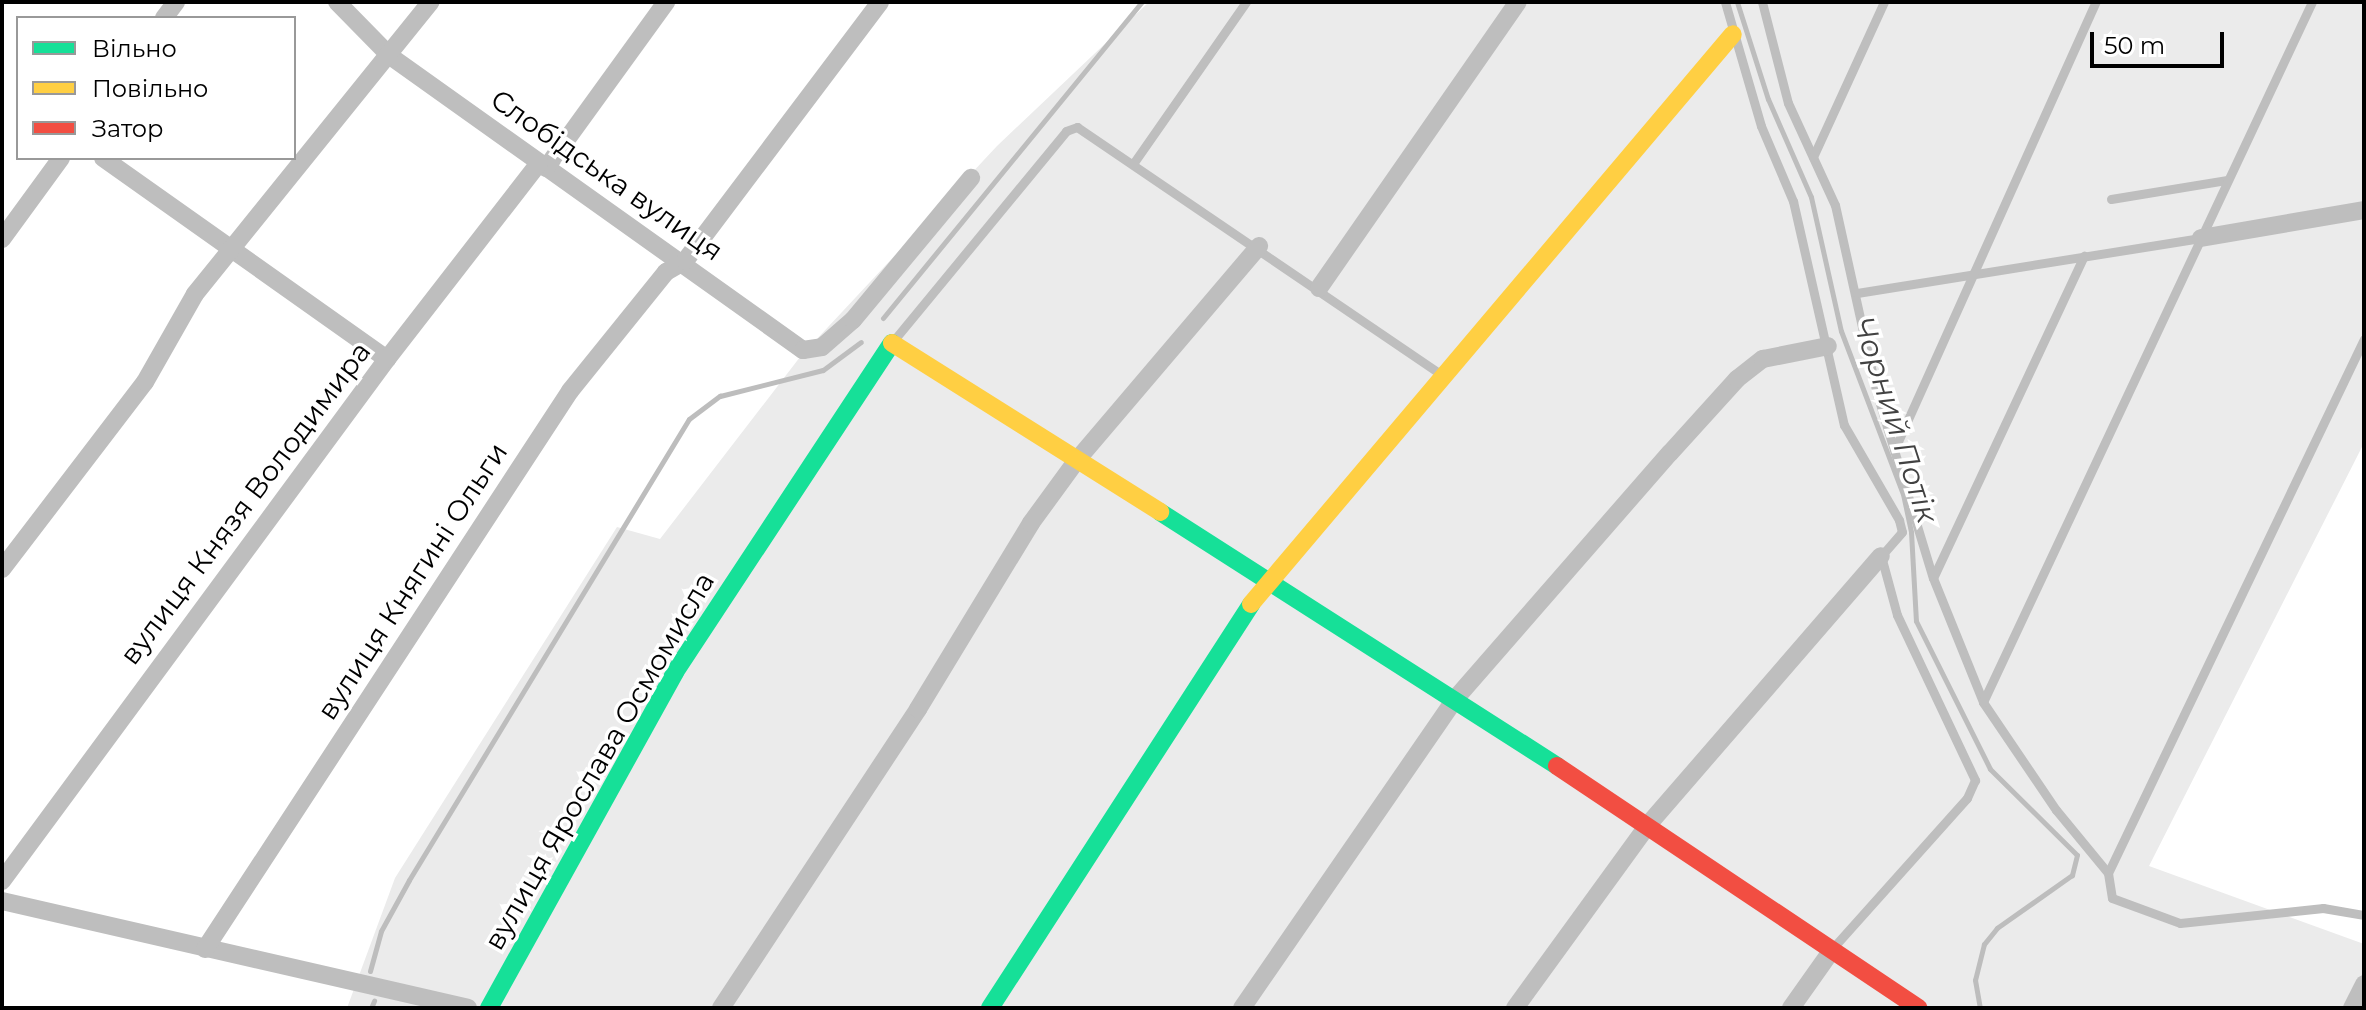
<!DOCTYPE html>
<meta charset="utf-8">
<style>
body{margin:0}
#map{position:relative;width:2366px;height:1010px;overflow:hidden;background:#fff;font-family:Montserrat,sans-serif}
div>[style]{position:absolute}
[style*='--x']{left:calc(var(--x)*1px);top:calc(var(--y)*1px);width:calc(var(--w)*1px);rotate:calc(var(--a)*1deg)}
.green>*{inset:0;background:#ebebeb}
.stream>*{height:5px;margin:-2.5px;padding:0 2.5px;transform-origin:2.5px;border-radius:2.5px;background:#bdbdbd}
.lane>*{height:9px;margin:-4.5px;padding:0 4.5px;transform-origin:4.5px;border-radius:4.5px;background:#bebebe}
.street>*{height:18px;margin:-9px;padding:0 9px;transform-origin:9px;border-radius:9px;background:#bebebe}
.fast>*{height:18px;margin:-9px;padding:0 9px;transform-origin:9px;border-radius:9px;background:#16e098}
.slow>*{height:18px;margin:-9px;padding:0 9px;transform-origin:9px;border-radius:9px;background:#ffcf43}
.jam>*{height:18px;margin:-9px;padding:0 9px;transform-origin:9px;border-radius:9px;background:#f24e42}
span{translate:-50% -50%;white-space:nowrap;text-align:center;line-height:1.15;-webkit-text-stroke:7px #fff;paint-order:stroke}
.street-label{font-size:28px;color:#000}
.water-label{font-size:30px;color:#424242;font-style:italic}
.frame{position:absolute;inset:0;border:4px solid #000;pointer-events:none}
.legend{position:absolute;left:16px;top:16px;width:280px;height:144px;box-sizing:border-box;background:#fff;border:2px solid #999;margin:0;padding:10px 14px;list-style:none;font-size:24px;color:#000}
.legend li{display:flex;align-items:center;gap:16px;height:40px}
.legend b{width:40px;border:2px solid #999}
.scale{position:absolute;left:2090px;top:32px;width:134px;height:36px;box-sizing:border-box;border:4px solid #000;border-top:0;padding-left:10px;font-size:24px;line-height:28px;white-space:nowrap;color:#000;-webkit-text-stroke:6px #fff;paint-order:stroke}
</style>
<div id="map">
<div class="green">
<i style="clip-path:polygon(1149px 2px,2364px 2px,2364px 443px,2149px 866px,2364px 944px,2364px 1008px,347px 1008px,395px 878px,617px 527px,660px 539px,800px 357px,997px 146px)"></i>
</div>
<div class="stream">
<i style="--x:1737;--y:2;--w:102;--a:72.3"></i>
<i style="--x:1768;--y:99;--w:107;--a:66.3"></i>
<i style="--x:1811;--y:197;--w:137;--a:77.4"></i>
<i style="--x:1841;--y:331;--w:174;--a:69.2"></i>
<i style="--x:1903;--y:494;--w:39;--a:78"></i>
<i style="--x:1911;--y:532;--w:89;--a:86.8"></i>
<i style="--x:1916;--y:621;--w:165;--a:63.4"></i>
<i style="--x:1990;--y:769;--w:122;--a:44.7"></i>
<i style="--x:2077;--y:855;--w:21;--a:104"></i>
<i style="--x:2072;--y:875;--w:92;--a:144.8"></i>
<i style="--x:1997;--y:928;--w:21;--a:129"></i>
<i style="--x:1984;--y:944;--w:37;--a:104"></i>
<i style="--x:1975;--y:980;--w:28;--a:80"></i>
<i style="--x:883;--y:318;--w:409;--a:-50.7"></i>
<i style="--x:370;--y:971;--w:41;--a:-74.6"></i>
<i style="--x:381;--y:931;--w:58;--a:-61.2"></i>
<i style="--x:409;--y:880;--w:539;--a:-58.73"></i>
<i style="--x:689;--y:419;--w:39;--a:-37"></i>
<i style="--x:720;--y:396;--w:106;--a:-14.2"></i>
<i style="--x:823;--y:370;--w:47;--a:-36.4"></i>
<i style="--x:371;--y:1008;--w:8;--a:-67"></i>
</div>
<div class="lane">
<i style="--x:1725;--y:2;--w:129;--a:73.8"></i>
<i style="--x:1761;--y:126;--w:82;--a:66.9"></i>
<i style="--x:1793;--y:201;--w:230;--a:77.2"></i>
<i style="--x:1844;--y:425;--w:110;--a:59.9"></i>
<i style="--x:1899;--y:520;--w:12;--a:76"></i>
<i style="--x:1902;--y:532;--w:32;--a:131"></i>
<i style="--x:1881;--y:556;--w:61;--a:74.8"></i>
<i style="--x:1897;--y:615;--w:183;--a:64.7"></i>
<i style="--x:1975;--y:780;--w:20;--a:114"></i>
<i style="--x:1967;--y:798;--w:200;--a:131.8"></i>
<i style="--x:1762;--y:2;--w:104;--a:75.6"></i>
<i style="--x:1788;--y:103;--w:112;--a:65.3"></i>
<i style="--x:1835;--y:205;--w:194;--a:77.5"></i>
<i style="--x:1877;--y:394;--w:192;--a:73.1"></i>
<i style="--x:1933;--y:578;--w:134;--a:68"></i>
<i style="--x:1813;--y:157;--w:170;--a:-65.4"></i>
<i style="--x:1135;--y:161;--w:194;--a:-55.1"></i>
<i style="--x:2111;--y:199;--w:118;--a:-9.3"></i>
<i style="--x:1857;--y:293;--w:348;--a:-9.1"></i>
<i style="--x:2364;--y:339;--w:592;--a:115.61"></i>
<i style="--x:2108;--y:873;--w:25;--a:81"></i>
<i style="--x:2112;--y:898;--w:72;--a:20.2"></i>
<i style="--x:2180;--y:923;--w:144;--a:-6"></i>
<i style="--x:2323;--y:908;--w:42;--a:9.7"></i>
<i style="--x:894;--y:340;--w:271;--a:-50.5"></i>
<i style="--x:1066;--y:131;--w:12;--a:-20"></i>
<i style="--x:1077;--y:127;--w:441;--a:34.2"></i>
<i style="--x:1896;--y:446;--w:487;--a:-65.8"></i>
<i style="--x:1933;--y:578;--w:356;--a:-64.9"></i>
<i style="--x:2108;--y:873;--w:82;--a:-129.5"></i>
<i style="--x:2056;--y:810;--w:130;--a:-124.1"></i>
<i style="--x:1983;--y:702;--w:773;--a:-64.83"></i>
</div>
<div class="street">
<i style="--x:337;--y:2;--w:76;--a:45.5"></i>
<i style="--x:390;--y:56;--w:507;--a:35.45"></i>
<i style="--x:803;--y:350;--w:19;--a:-9"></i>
<i style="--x:822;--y:347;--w:41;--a:-41.1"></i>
<i style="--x:853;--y:320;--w:185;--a:-50.3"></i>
<i style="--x:164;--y:18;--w:20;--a:-53"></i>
<i style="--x:103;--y:158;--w:348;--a:35.3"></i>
<i style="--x:546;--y:168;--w:205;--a:-54.1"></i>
<i style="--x:2201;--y:238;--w:165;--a:-9.7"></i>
<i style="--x:2;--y:239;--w:100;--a:-53.9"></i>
<i style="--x:1319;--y:288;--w:348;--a:-55.2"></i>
<i style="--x:2;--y:569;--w:235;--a:-52.6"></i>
<i style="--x:145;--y:382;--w:101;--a:-60.4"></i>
<i style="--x:195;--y:294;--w:375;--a:-51.1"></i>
<i style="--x:2;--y:881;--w:649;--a:-53.59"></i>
<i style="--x:387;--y:359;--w:248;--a:-52.2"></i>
<i style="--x:2;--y:901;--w:478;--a:12.9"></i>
<i style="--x:205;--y:949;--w:667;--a:-56.81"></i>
<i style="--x:570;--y:391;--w:153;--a:-51.1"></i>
<i style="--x:666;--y:272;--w:22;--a:-30"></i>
<i style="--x:685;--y:261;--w:324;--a:-53"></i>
<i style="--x:721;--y:1008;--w:358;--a:-56.6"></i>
<i style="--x:918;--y:709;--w:218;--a:-58.7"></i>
<i style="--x:1031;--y:523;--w:78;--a:-53.9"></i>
<i style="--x:1077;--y:460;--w:281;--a:-49.6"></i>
<i style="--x:1242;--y:1008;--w:377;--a:-55.4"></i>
<i style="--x:1456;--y:698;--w:325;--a:-48.9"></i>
<i style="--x:1670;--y:453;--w:100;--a:-47.8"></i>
<i style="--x:1737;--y:379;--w:33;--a:-38"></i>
<i style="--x:1763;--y:359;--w:66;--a:-11.3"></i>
<i style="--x:1515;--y:1008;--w:225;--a:-54"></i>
<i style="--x:1647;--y:826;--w:357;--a:-49.1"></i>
<i style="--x:1791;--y:1008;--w:71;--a:-54.7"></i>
<i style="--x:2352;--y:1008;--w:27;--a:-63"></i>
</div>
<div class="fast">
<i style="--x:1160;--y:512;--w:471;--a:32.6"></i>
<i style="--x:489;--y:1008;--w:384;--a:-61"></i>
<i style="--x:675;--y:672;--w:394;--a:-56.6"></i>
<i style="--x:990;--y:1008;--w:481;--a:-57.1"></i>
</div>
<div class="slow">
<i style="--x:892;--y:343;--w:317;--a:32.2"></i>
<i style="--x:1251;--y:604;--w:746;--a:-49.78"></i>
</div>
<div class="jam">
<i style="--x:1557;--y:766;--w:435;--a:33.8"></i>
</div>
<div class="street-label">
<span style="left:607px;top:175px;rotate:35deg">Слобідська вулиця</span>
<span style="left:245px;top:503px;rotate:-53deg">вулиця Князя Володимира</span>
<span style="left:412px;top:581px;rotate:-57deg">вулиця Княгині Ольги</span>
<span style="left:599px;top:761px;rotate:-60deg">вулиця Ярослава Осмомисла</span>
</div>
<div class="water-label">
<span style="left:1895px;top:420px;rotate:72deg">Чорний Потік</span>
</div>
<div class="frame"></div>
<ul class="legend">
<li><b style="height:10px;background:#16e098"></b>Вільно</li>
<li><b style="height:10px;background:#ffcf43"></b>Повільно</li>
<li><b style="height:10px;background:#f24e42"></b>Затор</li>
</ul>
<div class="scale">50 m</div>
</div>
